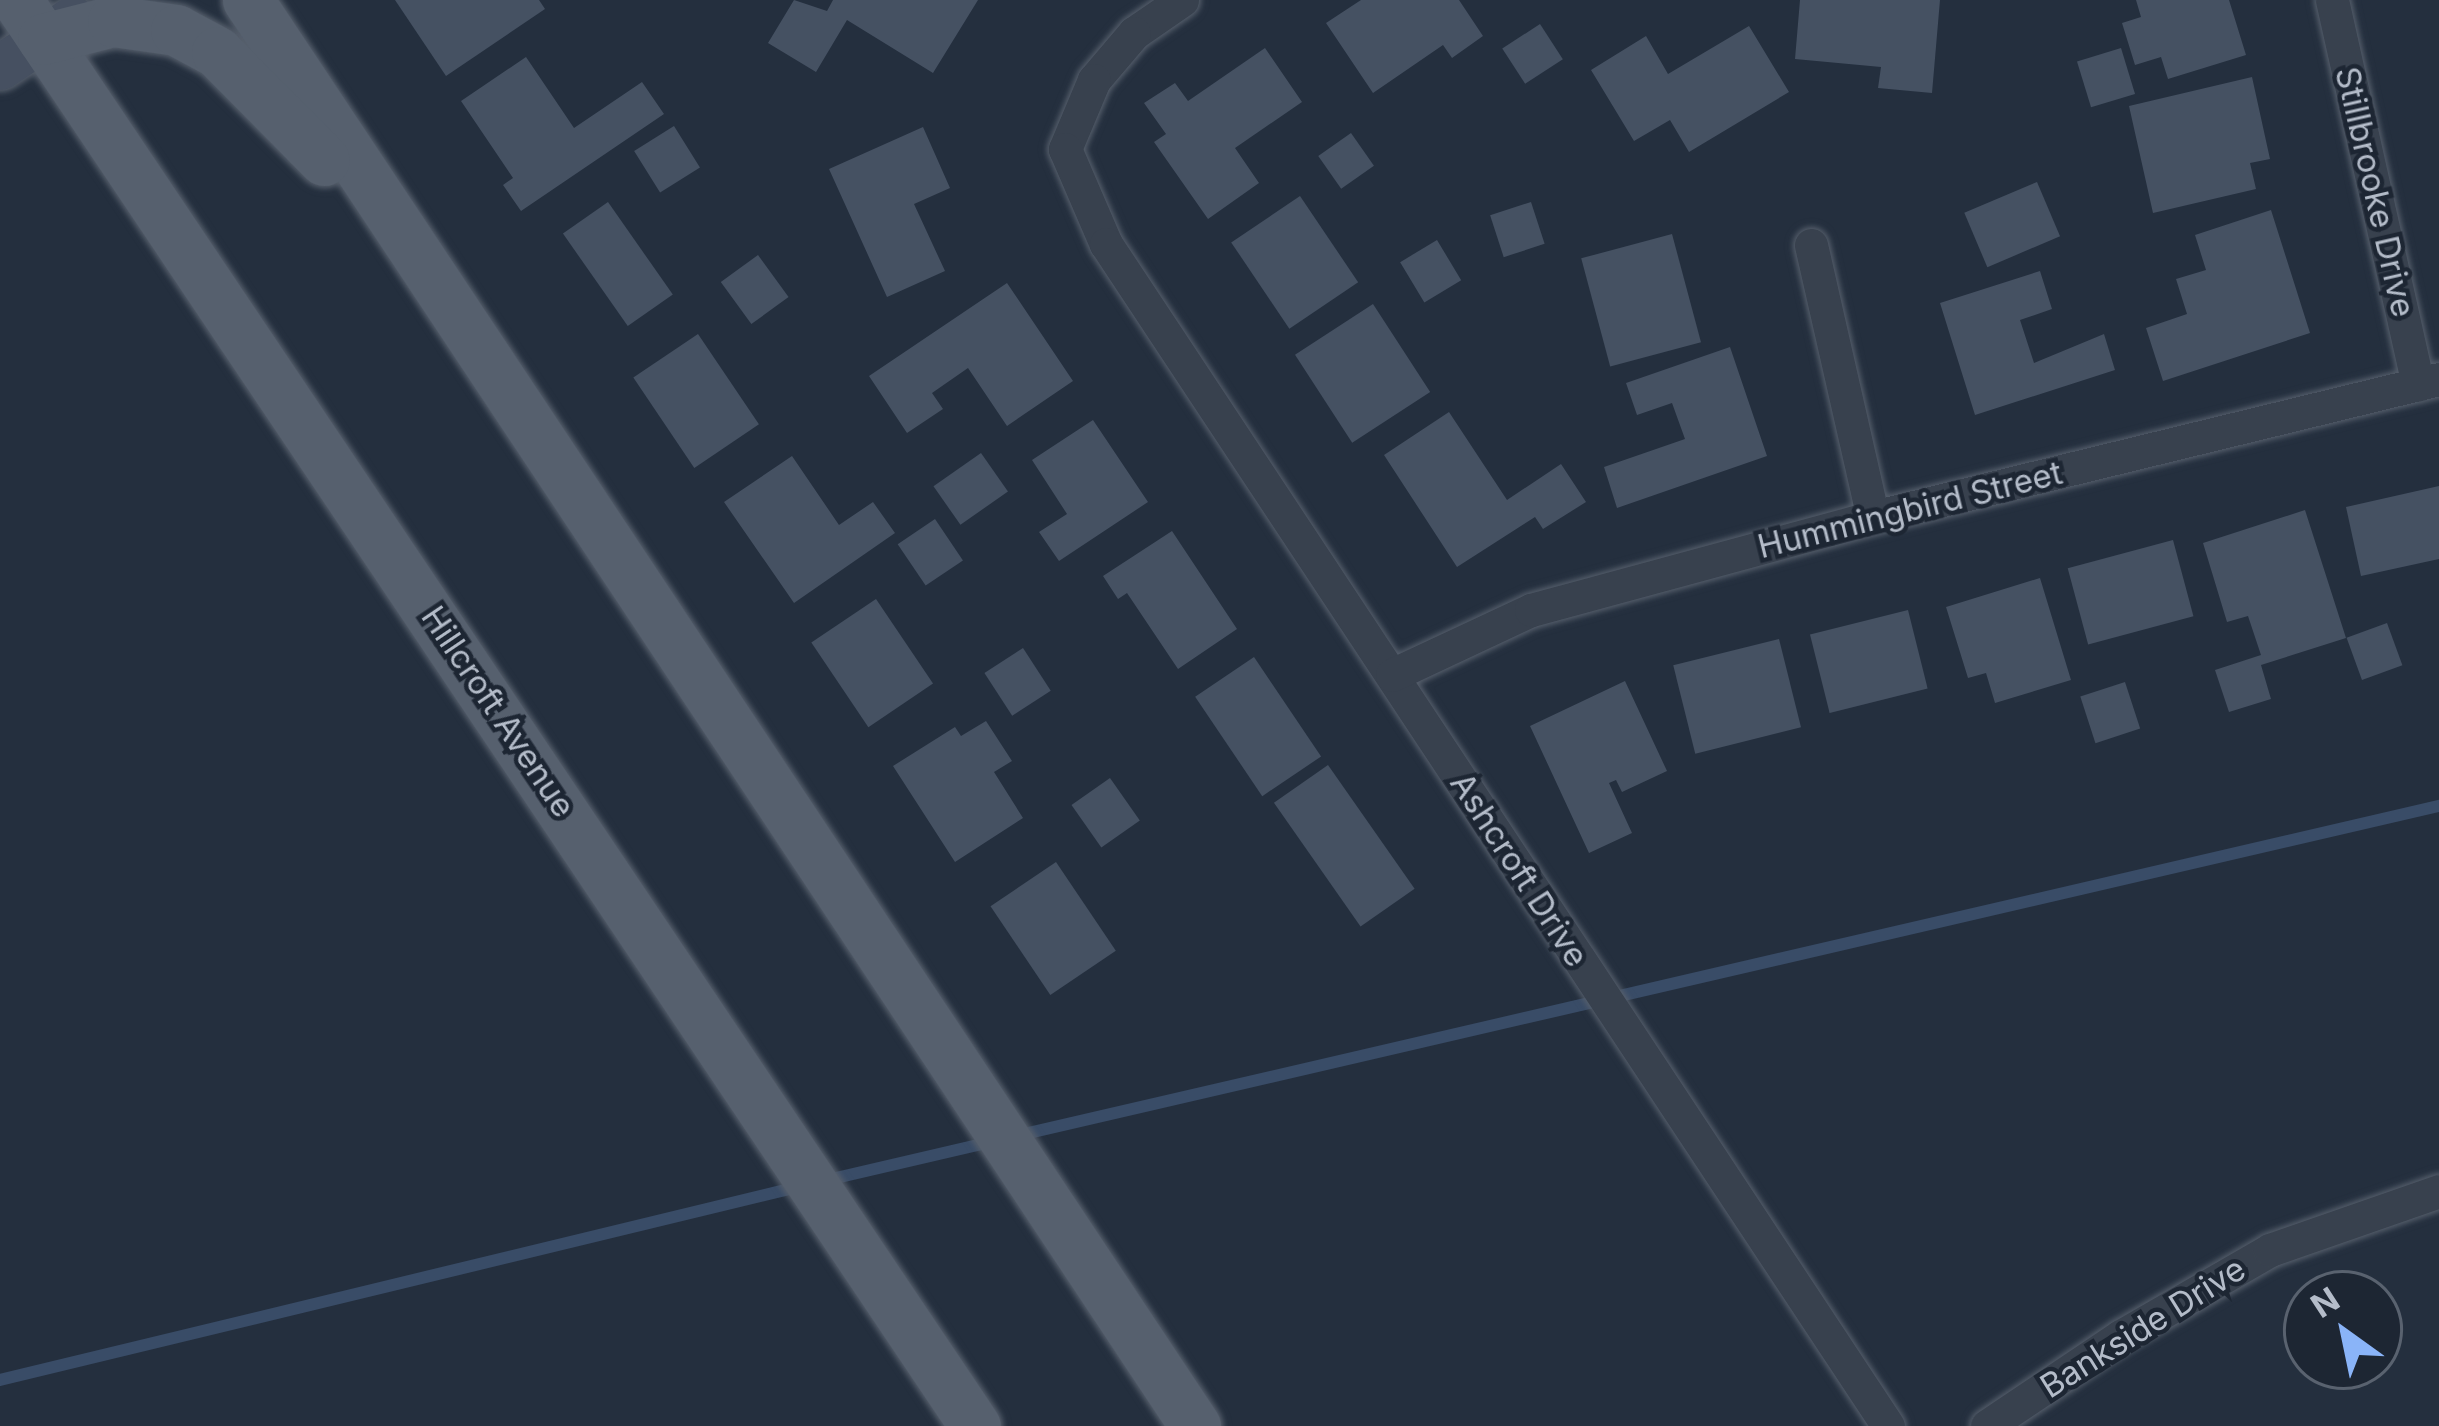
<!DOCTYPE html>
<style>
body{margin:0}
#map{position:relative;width:2439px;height:1426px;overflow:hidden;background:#242f3e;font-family:Inter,sans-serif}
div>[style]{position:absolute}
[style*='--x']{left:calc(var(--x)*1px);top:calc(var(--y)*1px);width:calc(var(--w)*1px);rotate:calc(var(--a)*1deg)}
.stream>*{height:12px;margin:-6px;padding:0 6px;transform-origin:6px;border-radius:6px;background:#394c67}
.building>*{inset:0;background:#455162;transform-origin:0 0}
.roads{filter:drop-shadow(0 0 3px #565f6c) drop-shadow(0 0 3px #565f6c)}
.street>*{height:33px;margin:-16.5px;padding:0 16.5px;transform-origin:16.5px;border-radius:16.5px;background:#38414e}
.secondary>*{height:45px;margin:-22.5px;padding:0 22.5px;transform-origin:22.5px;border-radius:22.5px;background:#465061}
.primary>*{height:51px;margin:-25.5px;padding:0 25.5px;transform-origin:25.5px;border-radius:25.5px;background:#56606e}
span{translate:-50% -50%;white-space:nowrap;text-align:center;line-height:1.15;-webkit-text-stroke:9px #1d2633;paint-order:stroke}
.street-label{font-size:33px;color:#b4bcc9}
.north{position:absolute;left:2283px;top:1270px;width:120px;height:120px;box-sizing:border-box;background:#1d2633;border:3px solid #59626f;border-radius:50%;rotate:327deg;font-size:33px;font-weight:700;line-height:48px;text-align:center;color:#b4bcc9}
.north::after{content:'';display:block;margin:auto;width:42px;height:54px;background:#8ab4f8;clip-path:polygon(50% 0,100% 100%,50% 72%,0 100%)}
</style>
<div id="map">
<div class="stream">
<i style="--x:1016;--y:1136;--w:1461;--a:-13.06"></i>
<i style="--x:823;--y:1181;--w:172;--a:-13.1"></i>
<i style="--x:0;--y:1380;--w:821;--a:-13.6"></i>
</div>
<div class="building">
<i style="clip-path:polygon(395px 0,539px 0,545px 9px,446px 76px)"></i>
<i style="clip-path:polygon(794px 0,827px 11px,833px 0,978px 0,933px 73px,847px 20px,816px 72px,768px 43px)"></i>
<i style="clip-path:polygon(1361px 0,1459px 0,1483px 36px,1452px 58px,1443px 45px,1373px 93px,1326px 23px)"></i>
<i style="clip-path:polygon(1800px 0,1940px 0,1932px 93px,1878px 88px,1881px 67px,1795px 59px)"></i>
<i style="clip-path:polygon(2136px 0,2229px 0,2246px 55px,2168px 79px,2161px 57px,2135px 65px,2122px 23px,2141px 17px)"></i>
<i style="left:1540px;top:24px;width:42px;height:45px;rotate:57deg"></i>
<i style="clip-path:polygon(1749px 26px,1789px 92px,1689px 152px,1670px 120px,1634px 141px,1591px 70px,1646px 36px,1668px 74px)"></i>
<i style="clip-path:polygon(1265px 48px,1302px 102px,1235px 148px,1259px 183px,1208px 219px,1154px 142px,1166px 134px,1144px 103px,1175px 83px,1188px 101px)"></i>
<i style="left:2121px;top:48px;width:48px;height:46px;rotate:73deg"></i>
<i style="clip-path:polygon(526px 57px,574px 128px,642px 82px,664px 114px,521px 211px,503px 185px,513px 178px,461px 101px)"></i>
<i style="clip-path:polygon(2252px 77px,2270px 159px,2250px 163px,2256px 189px,2153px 213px,2129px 106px)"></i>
<i style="left:674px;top:126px;width:49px;height:47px;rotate:58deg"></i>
<i style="clip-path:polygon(923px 127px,950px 188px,914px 204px,945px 271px,887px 297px,829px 169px)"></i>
<i style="left:1351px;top:133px;width:40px;height:40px;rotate:55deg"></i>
<i style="left:2037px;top:182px;width:59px;height:79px;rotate:67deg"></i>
<i style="left:1300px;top:196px;width:104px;height:83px;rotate:56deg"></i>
<i style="left:608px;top:202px;width:113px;height:55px;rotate:55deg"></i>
<i style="left:1531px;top:202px;width:44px;height:43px;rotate:72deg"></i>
<i style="clip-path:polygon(2271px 210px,2310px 333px,2163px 381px,2146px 328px,2187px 314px,2176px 279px,2206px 270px,2195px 235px)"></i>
<i style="left:1672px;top:234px;width:112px;height:94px;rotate:75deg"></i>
<i style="left:1437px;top:240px;width:47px;height:43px;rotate:59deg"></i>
<i style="left:758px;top:255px;width:52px;height:46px;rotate:54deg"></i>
<i style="clip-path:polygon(2040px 271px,2052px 309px,2020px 320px,2034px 363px,2104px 334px,2115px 370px,1975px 415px,1940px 303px)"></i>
<i style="clip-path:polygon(1007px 283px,1073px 381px,1007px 426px,968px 368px,932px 393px,943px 409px,907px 433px,869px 376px)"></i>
<i style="left:1373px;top:304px;width:105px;height:93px;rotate:57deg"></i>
<i style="left:698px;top:334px;width:109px;height:78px;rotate:56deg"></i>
<i style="clip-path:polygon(1730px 347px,1767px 456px,1617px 508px,1604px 467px,1685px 439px,1672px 403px,1637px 415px,1626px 383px)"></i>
<i style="clip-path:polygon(1449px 412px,1507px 500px,1561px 464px,1586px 502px,1543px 529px,1535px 517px,1457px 567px,1384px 455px)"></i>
<i style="clip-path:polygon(1093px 420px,1148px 502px,1059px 561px,1039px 532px,1067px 514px,1032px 460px)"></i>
<i style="left:981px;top:453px;width:47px;height:58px;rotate:55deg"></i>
<i style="clip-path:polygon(792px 456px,839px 525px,873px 502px,895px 533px,794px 603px,724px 502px)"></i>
<i style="clip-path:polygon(2439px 486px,2439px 559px,2361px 576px,2346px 507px)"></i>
<i style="clip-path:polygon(2305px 510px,2346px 638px,2261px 665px,2271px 699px,2229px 712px,2215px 670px,2261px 655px,2248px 616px,2227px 622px,2203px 543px)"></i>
<i style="left:935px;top:519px;width:50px;height:45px;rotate:56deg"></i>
<i style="clip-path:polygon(1172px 531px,1237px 629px,1178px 669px,1127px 593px,1118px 599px,1103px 576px)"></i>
<i style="left:2173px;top:540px;width:79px;height:109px;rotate:75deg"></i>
<i style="clip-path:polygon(2040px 578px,2071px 680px,1995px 703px,1986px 673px,1968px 678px,1946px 607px)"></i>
<i style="left:876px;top:599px;width:102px;height:78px;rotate:56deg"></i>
<i style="left:1908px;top:610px;width:81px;height:101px;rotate:76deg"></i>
<i style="left:2387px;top:623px;width:45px;height:43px;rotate:70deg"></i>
<i style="left:1779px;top:639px;width:91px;height:109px;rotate:76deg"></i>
<i style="left:1023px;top:648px;width:51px;height:46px;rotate:57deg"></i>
<i style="left:1254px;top:657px;width:120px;height:71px;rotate:56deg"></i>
<i style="clip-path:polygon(1625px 681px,1667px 771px,1622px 792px,1616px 780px,1609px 783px,1632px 833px,1589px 853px,1530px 726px)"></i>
<i style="left:2125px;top:682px;width:49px;height:47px;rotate:72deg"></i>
<i style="clip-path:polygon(986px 721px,1012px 761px,994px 772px,1023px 818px,955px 862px,893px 766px,955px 727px,961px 736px)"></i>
<i style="left:1328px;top:765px;width:151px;height:66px;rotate:55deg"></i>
<i style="left:1110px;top:778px;width:52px;height:47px;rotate:55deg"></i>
<i style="left:1056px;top:862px;width:107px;height:79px;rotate:56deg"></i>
</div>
<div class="roads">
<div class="street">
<i style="--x:1182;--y:0;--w:58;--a:145.5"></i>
<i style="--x:1134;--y:33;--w:62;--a:130.4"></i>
<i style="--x:1094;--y:80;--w:75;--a:112.8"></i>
<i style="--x:1065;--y:149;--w:103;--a:66.7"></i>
<i style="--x:1106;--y:244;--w:1417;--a:56.51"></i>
<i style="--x:2332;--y:0;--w:394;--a:77.4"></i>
<i style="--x:1811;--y:245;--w:279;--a:77.2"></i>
<i style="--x:1392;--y:675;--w:153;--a:-25.1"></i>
<i style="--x:1531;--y:610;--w:354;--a:-15.2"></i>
<i style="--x:1873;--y:517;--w:583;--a:-13.7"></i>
<i style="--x:1987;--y:1426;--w:161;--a:-33.9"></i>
<i style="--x:2121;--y:1336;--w:172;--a:-30"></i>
<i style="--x:2270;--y:1250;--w:179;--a:-19.2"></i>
</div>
<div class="secondary">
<i style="--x:0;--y:67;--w:87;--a:-33.7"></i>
</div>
<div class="primary">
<i style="--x:17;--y:0;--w:1718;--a:56.11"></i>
<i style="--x:248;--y:0;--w:1712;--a:56.41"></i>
<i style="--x:43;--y:39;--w:72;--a:-14.4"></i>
<i style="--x:113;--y:21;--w:64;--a:8.1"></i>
<i style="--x:176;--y:30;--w:47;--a:28.2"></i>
<i style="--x:217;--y:52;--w:152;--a:45.3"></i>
</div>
</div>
<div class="street-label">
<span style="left:2375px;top:192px;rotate:77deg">Stillbrooke Drive</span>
<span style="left:1910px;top:510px;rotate:-14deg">Hummingbird Street</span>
<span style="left:498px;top:712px;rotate:56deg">Hillcroft Avenue</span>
<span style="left:1519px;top:870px;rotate:57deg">Ashcroft Drive</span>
<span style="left:2143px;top:1328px;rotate:-32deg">Bankside Drive</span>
</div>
<div class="north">N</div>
</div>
